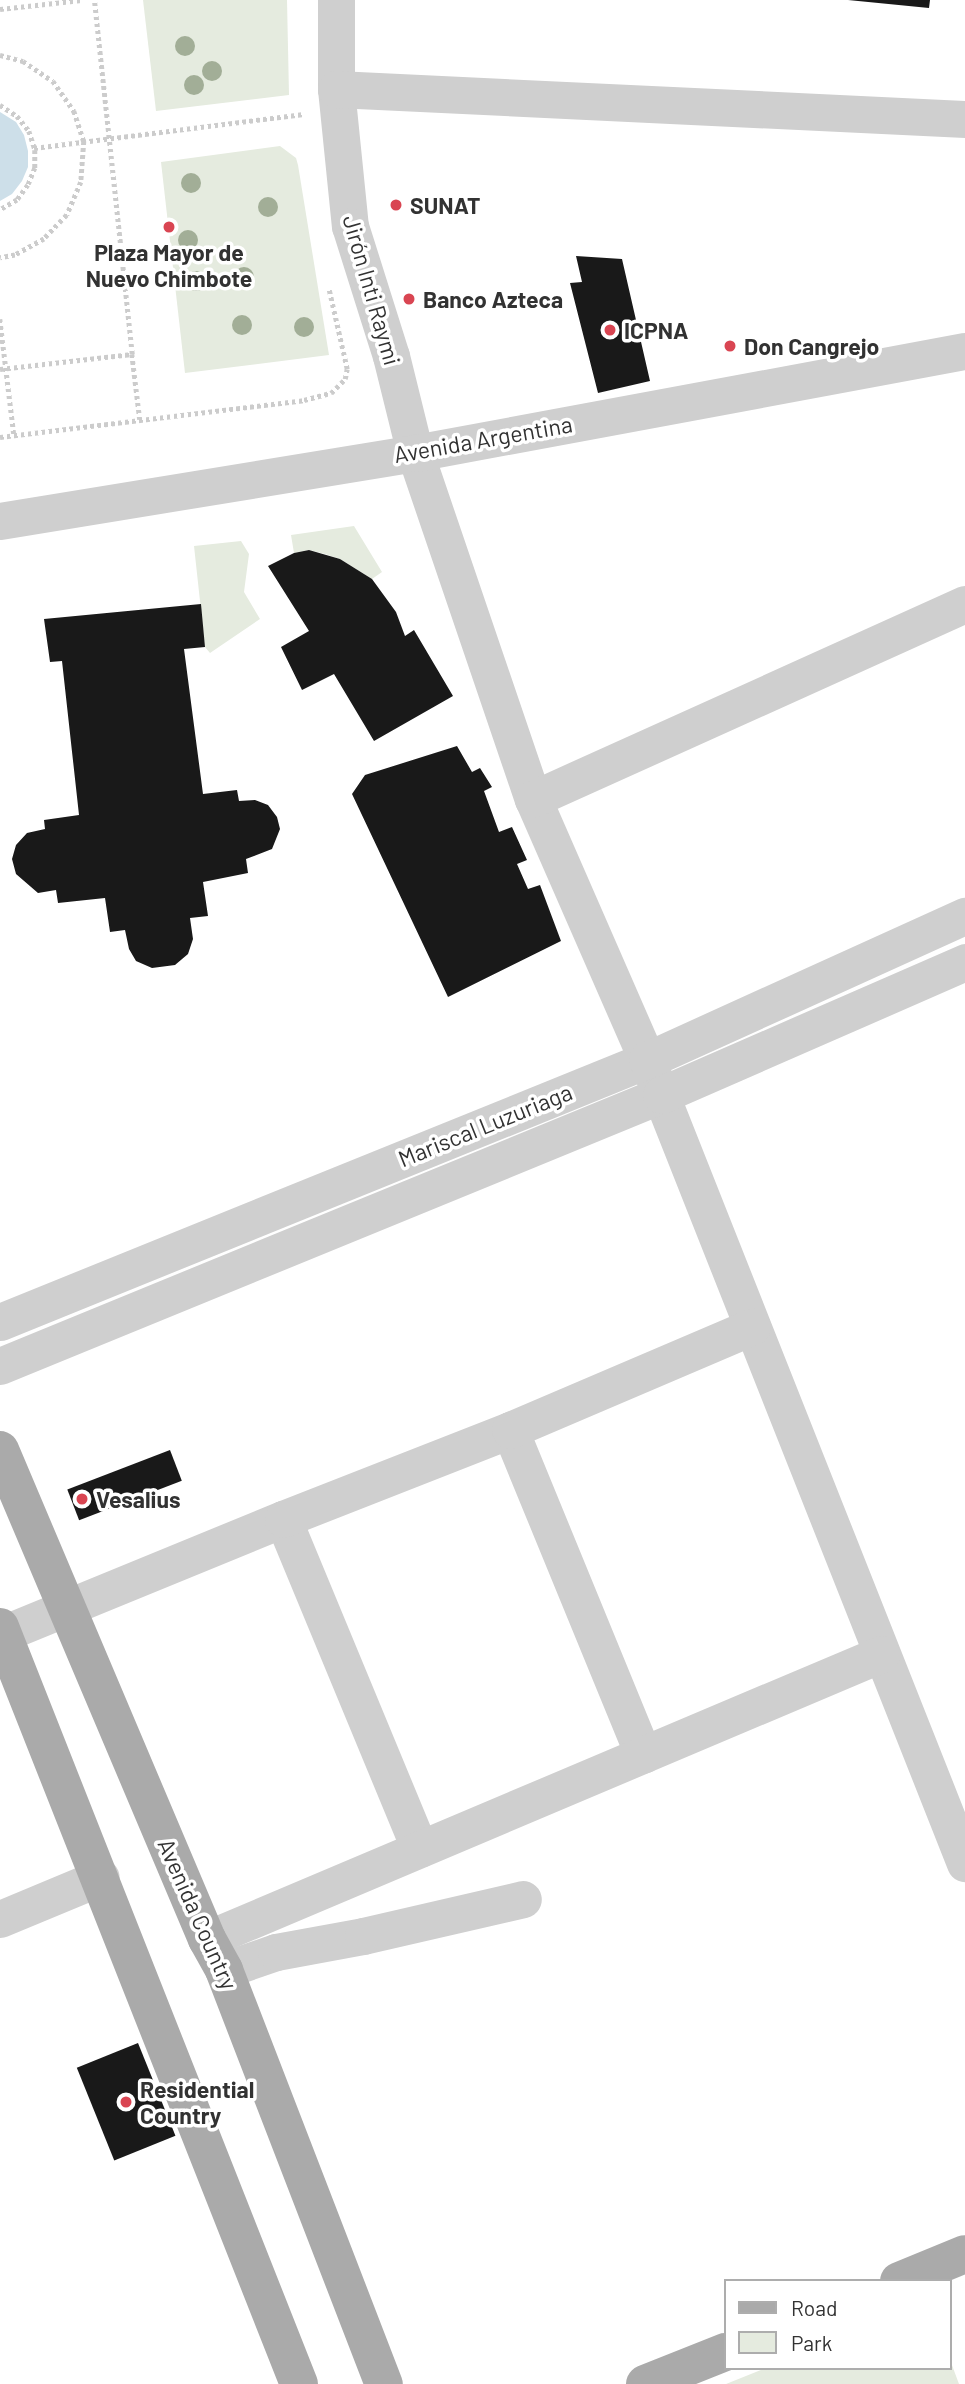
<!DOCTYPE html>
<meta charset="utf-8">
<style>
body{margin:0}
#map{position:relative;width:965px;height:2384px;overflow:hidden;background:#fff;font-family:Barlow,sans-serif}
div>[style]{position:absolute}
[style*='--x']{left:calc(var(--x)*1px);top:calc(var(--y)*1px);width:calc(var(--w)*1px);rotate:calc(var(--a)*1deg)}
.green>*{inset:0;background:#e5ebdf}
.water>*{inset:0;background:#cddfe9}
.building>*{inset:0;background:#191919;transform-origin:0 0}
.path>*{height:4.5px;margin-top:-2.25px;transform-origin:0;background:repeating-linear-gradient(90deg,#ccc 0 3.5px,transparent 0 7px)}
.minor>*{height:37px;margin:-18.5px;padding:0 18.5px;transform-origin:18.5px;border-radius:18.5px;background:#cfcfcf}
.major>*{height:38px;margin:-19px;padding:0 19px;transform-origin:19px;border-radius:19px;background:#aaa}
.trees>*{width:20px;height:20px;margin:-10px;border-radius:50%;background:#a2ae97}
.dots>*{width:19px;height:19px;translate:-50% -50%;box-sizing:border-box;border:4px solid #fff;border-radius:50%}
span{translate:-50% -50%;white-space:nowrap;text-align:center;line-height:1.15;-webkit-text-stroke:7px #fff;paint-order:stroke}
.poi-label{font-size:23px;color:#323232;font-weight:700}
.left{translate:0 -50%;text-align:left}
.street-label{font-size:23px;color:#323232}
.legend{position:absolute;left:724px;top:2279px;width:228px;height:91px;box-sizing:border-box;background:#fff;border:2px solid #adadad;margin:0;padding:9px 12px;list-style:none;font-size:21px;color:#323232}
.legend li{display:flex;align-items:center;gap:14px;height:35px}
.legend b{width:35px;border:2px solid #adadad}
</style>
<div id="map">
<div class="green">
<i style="clip-path:polygon(143px 0,287px 0,289px 95px,156px 111px)"></i>
<i style="clip-path:polygon(280px 146px,296px 158px,298px 165px,329px 355px,185px 373px,161px 162px)"></i>
<i style="clip-path:polygon(354px 526px,382px 572px,372px 579px,340px 559px,325px 554px,309px 550px,294px 553px,291px 535px)"></i>
<i style="clip-path:polygon(241px 541px,249px 554px,244px 592px,260px 619px,210px 653px,205px 647px,194px 546px)"></i>
<i style="clip-path:polygon(949px 2357px,959px 2384px,726px 2384px,766px 2368px,949px 2368px)"></i>
</div>
<div class="water">
<i style="clip-path:polygon(0 112px,16px 122px,24px 135px,28px 151px,28px 167px,22px 181px,12px 194px,0 201px)"></i>
</div>
<div class="building">
<i style="clip-path:polygon(848px 0,930px 0,929px 8px)"></i>
<i style="clip-path:polygon(576px 256px,622px 259px,650px 381px,598px 393px,570px 283px,582px 282px)"></i>
<i style="clip-path:polygon(309px 550px,340px 559px,372px 579px,396px 612px,405px 636px,414px 630px,453px 696px,374px 741px,334px 674px,302px 690px,281px 647px,309px 631px,268px 566px,294px 553px)"></i>
<i style="clip-path:polygon(201px 604px,205px 647px,184px 649px,203px 794px,237px 790px,239px 801px,255px 800px,268px 805px,277px 817px,280px 829px,272px 849px,246px 859px,248px 873px,203px 882px,208px 916px,190px 918px,193px 939px,188px 954px,175px 965px,152px 968px,136px 961px,129px 949px,125px 930px,110px 932px,105px 898px,58px 903px,56px 890px,38px 893px,16px 874px,12px 859px,16px 845px,27px 833px,45px 829px,44px 820px,79px 815px,62px 661px,50px 662px,44px 619px)"></i>
<i style="clip-path:polygon(457px 746px,472px 772px,480px 768px,492px 787px,484px 791px,499px 832px,512px 827px,527px 860px,517px 864px,528px 889px,540px 885px,561px 941px,448px 997px,352px 794px,365px 775px)"></i>
<i style="left:170px;top:1450px;width:33px;height:110px;rotate:69deg"></i>
<i style="left:138px;top:2043px;width:100px;height:66px;rotate:68deg"></i>
</div>
<div class="path">
<i style="--x:0;--y:9;--w:82;--a:-6.3"></i>
<i style="--x:0;--y:55;--w:24;--a:15"></i>
<i style="--x:23;--y:61;--w:36;--a:34"></i>
<i style="--x:53;--y:81;--w:37;--a:55"></i>
<i style="--x:74;--y:111;--w:32;--a:72"></i>
<i style="--x:84;--y:141;--w:41;--a:94.2"></i>
<i style="--x:81;--y:182;--w:36;--a:113"></i>
<i style="--x:67;--y:215;--w:33;--a:134"></i>
<i style="--x:44;--y:239;--w:33;--a:151"></i>
<i style="--x:15;--y:255;--w:15;--a:169"></i>
<i style="--x:0;--y:105;--w:20;--a:33"></i>
<i style="--x:17;--y:116;--w:19;--a:51"></i>
<i style="--x:29;--y:131;--w:20;--a:72"></i>
<i style="--x:35;--y:150;--w:18;--a:90"></i>
<i style="--x:35;--y:168;--w:18;--a:112"></i>
<i style="--x:28;--y:185;--w:19;--a:126"></i>
<i style="--x:17;--y:200;--w:20;--a:150"></i>
<i style="--x:34;--y:148;--w:272;--a:-7.2"></i>
<i style="--x:0;--y:319;--w:117;--a:83.1"></i>
<i style="--x:132;--y:354;--w:66;--a:83.1"></i>
<i style="--x:0;--y:369;--w:133;--a:-6.5"></i>
<i style="--x:132;--y:354;--w:356;--a:-96.1"></i>
<i style="--x:0;--y:437;--w:306;--a:-6.9"></i>
<i style="--x:304;--y:400;--w:28;--a:-15"></i>
<i style="--x:331;--y:393;--w:20;--a:-45"></i>
<i style="--x:345;--y:379;--w:10;--a:-79"></i>
<i style="--x:347;--y:369;--w:81;--a:-102.8"></i>
</div>
<div class="minor">
<i style="--x:336;--y:0;--w:89;--a:90"></i>
<i style="--x:336;--y:89;--w:138;--a:84.2"></i>
<i style="--x:350;--y:226;--w:136;--a:72.5"></i>
<i style="--x:391;--y:356;--w:100;--a:76.1"></i>
<i style="--x:415;--y:453;--w:366;--a:71.2"></i>
<i style="--x:533;--y:799;--w:285;--a:66.4"></i>
<i style="--x:647;--y:1060;--w:864;--a:68.4"></i>
<i style="--x:336;--y:89;--w:630;--a:2.73"></i>
<i style="--x:0;--y:521;--w:421;--a:-9.3"></i>
<i style="--x:415;--y:453;--w:559;--a:-10.51"></i>
<i style="--x:533;--y:799;--w:474;--a:-24.3"></i>
<i style="--x:0;--y:1322;--w:698;--a:-22.05"></i>
<i style="--x:647;--y:1060;--w:349;--a:-24.4"></i>
<i style="--x:0;--y:1366;--w:714;--a:-22.29"></i>
<i style="--x:661;--y:1095;--w:332;--a:-23.6"></i>
<i style="--x:510;--y:1430;--w:351;--a:67.7"></i>
<i style="--x:283;--y:1519;--w:357;--a:67.5"></i>
<i style="--x:0;--y:1635;--w:306;--a:-22.3"></i>
<i style="--x:283;--y:1519;--w:244;--a:-21.4"></i>
<i style="--x:510;--y:1430;--w:263;--a:-23.1"></i>
<i style="--x:0;--y:1919;--w:109;--a:-22.6"></i>
<i style="--x:207;--y:1939;--w:732;--a:-22.92"></i>
<i style="--x:224;--y:1970;--w:55;--a:-19.1"></i>
<i style="--x:276;--y:1952;--w:88;--a:-10.4"></i>
<i style="--x:363;--y:1936;--w:164;--a:-13"></i>
</div>
<div class="major">
<i style="--x:0;--y:1450;--w:531;--a:67.06"></i>
<i style="--x:207;--y:1939;--w:35;--a:61"></i>
<i style="--x:224;--y:1970;--w:444;--a:68.9"></i>
<i style="--x:0;--y:1627;--w:814;--a:68.45"></i>
<i style="--x:899;--y:2281;--w:71;--a:-22.2"></i>
<i style="--x:645;--y:2384;--w:86;--a:-21.8"></i>
</div>
<div class="trees">
<i style="left:185px;top:46px"></i>
<i style="left:212px;top:71px"></i>
<i style="left:194px;top:85px"></i>
<i style="left:191px;top:183px"></i>
<i style="left:268px;top:207px"></i>
<i style="left:188px;top:240px"></i>
<i style="left:244px;top:277px"></i>
<i style="left:196px;top:281px"></i>
<i style="left:242px;top:325px"></i>
<i style="left:304px;top:327px"></i>
</div>
<div class="dots">
<i style="left:396px;top:205px;background:#d94552"></i>
<i style="left:169px;top:227px;background:#d94552"></i>
<i style="left:409px;top:299px;background:#d94552"></i>
<i style="left:610px;top:330px;background:#d94552"></i>
<i style="left:730px;top:346px;background:#d94552"></i>
<i style="left:82px;top:1499px;background:#d94552"></i>
<i style="left:126px;top:2102px;background:#d94552"></i>
</div>
<div class="poi-label">
<span class="left" style="left:410px;top:205px">SUNAT</span>
<span style="left:169px;top:265px">Plaza Mayor de<br>Nuevo Chimbote</span>
<span class="left" style="left:423px;top:299px">Banco Azteca</span>
<span class="left" style="left:624px;top:330px">ICPNA</span>
<span class="left" style="left:744px;top:346px">Don Cangrejo</span>
<span class="left" style="left:96px;top:1499px">Vesalius</span>
<span class="left" style="left:140px;top:2102px">Residential<br>Country</span>
</div>
<div class="street-label">
<span style="left:372px;top:290px;rotate:74deg">Jirón Inti Raymi</span>
<span style="left:483px;top:439px;rotate:-10deg">Avenida Argentina</span>
<span style="left:485px;top:1125px;rotate:-22deg">Mariscal Luzuriaga</span>
<span style="left:198px;top:1914px;rotate:66deg">Avenida Country</span>
</div>
<ul class="legend">
<li><b style="height:9px;background:#aaa"></b>Road</li>
<li><b style="height:19px;background:#e5ebdf"></b>Park</li>
</ul>
</div>
